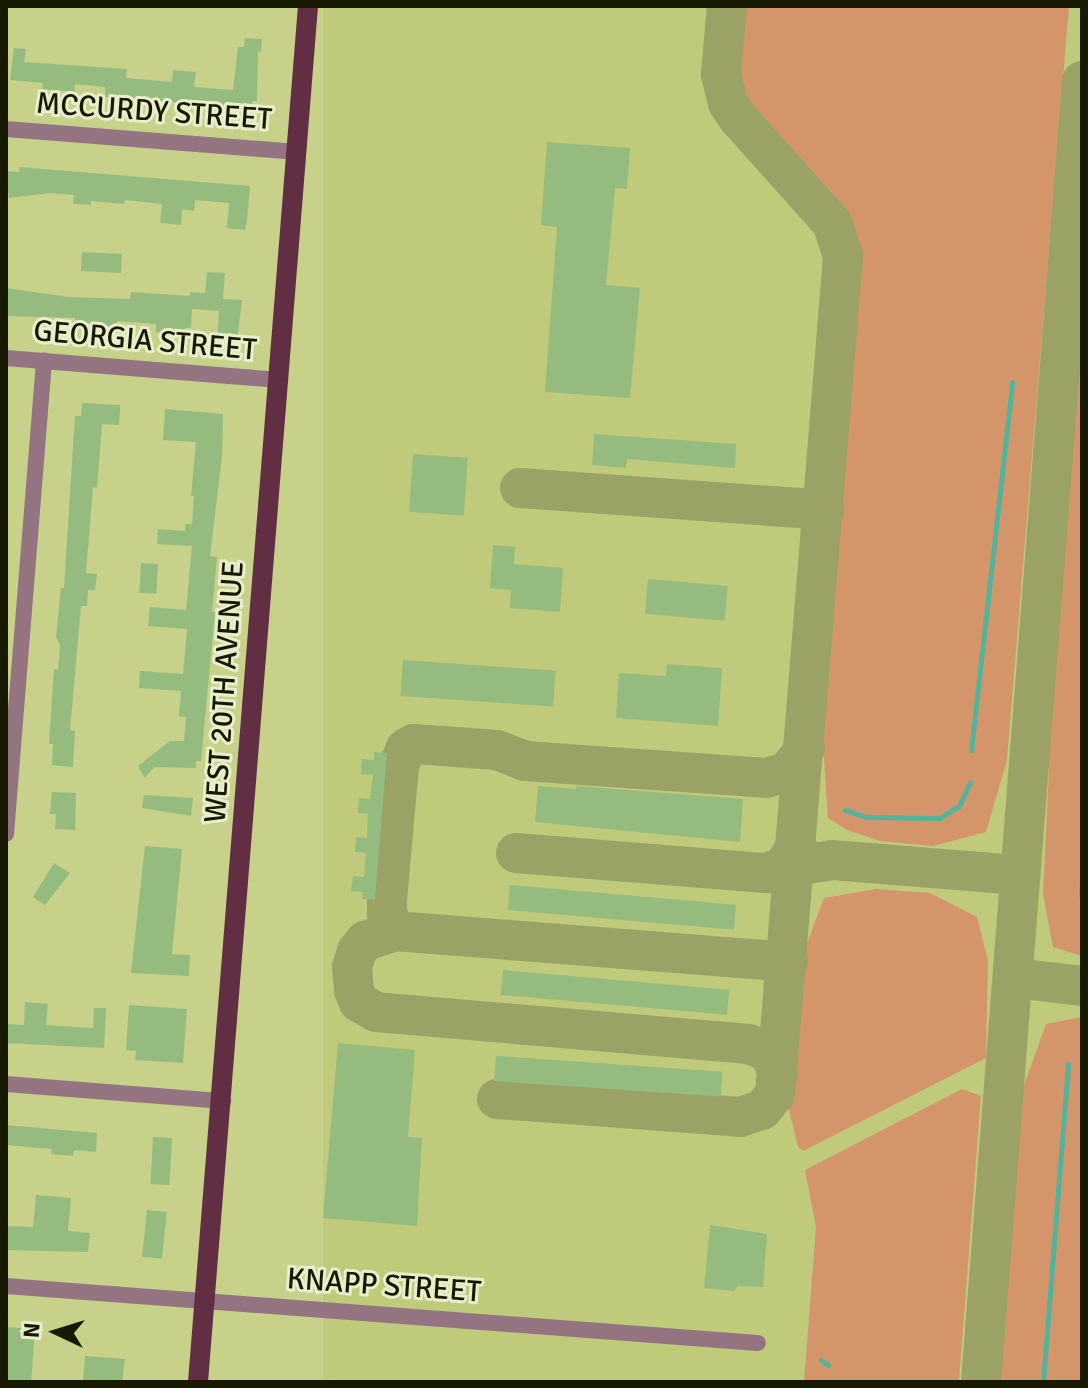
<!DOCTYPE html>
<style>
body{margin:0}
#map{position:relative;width:1088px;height:1388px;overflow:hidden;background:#c7d18a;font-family:Signika,sans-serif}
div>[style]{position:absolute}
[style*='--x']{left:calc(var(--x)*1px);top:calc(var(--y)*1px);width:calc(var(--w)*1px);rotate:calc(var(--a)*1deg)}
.built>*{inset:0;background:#c0ca7b;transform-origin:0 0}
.green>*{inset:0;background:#d5956b}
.stream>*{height:5px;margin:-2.5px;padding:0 2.5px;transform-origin:2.5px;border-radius:2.5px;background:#54b49b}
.taxiway>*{height:40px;margin:-20px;padding:0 20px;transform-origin:20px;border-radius:20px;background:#9aa266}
.building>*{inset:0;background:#95bb7f;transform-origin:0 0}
.minor>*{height:16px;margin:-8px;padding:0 8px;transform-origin:8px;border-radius:8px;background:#937480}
.major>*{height:20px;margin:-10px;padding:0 10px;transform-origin:10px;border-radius:10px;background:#612e44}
span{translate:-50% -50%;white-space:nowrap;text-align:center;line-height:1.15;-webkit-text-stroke:6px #e8eecb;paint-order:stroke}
.street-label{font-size:30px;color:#171a00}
.frame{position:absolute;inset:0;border:8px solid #171a00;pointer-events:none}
.north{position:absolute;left:16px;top:1292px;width:80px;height:80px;-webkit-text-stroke:6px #e8eecb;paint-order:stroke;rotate:274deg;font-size:22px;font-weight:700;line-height:32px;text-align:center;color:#171a00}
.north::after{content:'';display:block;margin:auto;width:28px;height:36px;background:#171a00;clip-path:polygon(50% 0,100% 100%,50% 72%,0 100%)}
</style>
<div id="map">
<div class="built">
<i style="left:323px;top:6px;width:759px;height:1380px"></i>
</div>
<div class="green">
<i style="clip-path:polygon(744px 6px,1069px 6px,1007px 760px,986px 832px,933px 846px,880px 841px,847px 830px,828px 818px,820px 698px,854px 252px,844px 222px,746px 107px,739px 76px)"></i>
<i style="clip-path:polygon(1082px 324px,1082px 956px,1053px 947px,1043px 894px,1049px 769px,1046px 768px)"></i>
<i style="clip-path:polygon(876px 889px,930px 893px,977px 917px,988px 961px,986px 1058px,803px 1151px,798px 1147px,788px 1106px,804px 951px,824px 898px)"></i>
<i style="clip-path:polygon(1082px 1017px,1082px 1382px,999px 1382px,1023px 1088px,1046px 1024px)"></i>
<i style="clip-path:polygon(962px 1089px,981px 1096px,959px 1382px,804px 1382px,816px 1227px,805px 1170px)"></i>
</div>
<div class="stream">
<i style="--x:971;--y:750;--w:370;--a:-83.6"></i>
<i style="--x:845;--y:810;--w:22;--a:18"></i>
<i style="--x:866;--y:817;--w:73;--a:0.8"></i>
<i style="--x:939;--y:818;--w:23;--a:-31"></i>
<i style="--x:959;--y:806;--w:26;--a:-65"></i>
<i style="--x:1081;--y:896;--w:19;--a:-87"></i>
<i style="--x:821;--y:1360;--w:9;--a:36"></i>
<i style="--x:1043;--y:1382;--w:319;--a:-85.5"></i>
</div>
<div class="taxiway">
<i style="--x:520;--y:488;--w:305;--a:4.1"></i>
<i style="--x:516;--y:853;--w:251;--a:4.6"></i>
<i style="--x:766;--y:873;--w:18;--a:-19"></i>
<i style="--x:783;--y:867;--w:26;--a:-58"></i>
<i style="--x:795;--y:866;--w:37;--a:-9"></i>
<i style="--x:832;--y:860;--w:189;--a:4.6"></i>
<i style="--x:395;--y:931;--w:20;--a:-114"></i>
<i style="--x:387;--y:913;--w:13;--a:-90"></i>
<i style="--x:387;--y:900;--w:136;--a:-84.9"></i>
<i style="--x:399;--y:765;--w:18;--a:-68"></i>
<i style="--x:406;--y:748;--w:9;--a:-27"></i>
<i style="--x:414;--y:744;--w:83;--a:4.1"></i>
<i style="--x:497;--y:750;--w:30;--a:21"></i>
<i style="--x:525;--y:761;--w:242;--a:4"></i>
<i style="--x:766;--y:778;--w:22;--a:-16"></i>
<i style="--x:787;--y:772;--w:29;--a:-52"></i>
<i style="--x:1014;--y:978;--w:68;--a:6.7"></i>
<i style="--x:778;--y:1074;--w:13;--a:-108"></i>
<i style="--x:774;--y:1062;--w:14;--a:-126"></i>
<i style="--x:766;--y:1051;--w:18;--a:-158"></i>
<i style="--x:749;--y:1044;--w:374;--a:-175.1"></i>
<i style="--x:376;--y:1012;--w:20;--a:-150"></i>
<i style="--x:359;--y:1002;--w:13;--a:-113"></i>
<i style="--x:354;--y:990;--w:23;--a:-95"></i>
<i style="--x:352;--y:967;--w:17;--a:-73"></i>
<i style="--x:357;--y:951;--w:13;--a:-51"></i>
<i style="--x:365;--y:941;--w:32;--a:-18"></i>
<i style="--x:395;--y:931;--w:394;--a:4.5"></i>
<i style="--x:497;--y:1099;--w:244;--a:4.2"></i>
<i style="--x:740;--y:1117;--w:23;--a:-18"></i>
<i style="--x:762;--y:1110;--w:21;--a:-51"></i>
<i style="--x:775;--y:1094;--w:841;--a:-85.36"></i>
<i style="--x:843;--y:256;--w:35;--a:-108"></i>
<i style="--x:832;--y:223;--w:141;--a:-131.8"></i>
<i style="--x:738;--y:118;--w:18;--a:-124"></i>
<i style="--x:728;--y:103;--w:30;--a:-104"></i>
<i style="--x:721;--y:74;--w:68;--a:-85"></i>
<i style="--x:981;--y:1382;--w:1305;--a:-85.56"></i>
</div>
<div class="building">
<i style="clip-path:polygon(245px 38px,262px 39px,261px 52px,258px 51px,257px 101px,252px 101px,251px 112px,215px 105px,105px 97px,105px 87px,75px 84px,75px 92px,42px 89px,43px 83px,10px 80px,14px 48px,26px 49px,24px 62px,127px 69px,126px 78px,172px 82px,173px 70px,196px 72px,194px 87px,233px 90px,238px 47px,244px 47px)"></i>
<i style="clip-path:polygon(547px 142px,630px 148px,627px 189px,615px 188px,606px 285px,640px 288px,630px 398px,545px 392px,557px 227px,541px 225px)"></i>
<i style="clip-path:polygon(19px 167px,250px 186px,247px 221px,245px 230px,227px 228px,229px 203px,195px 200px,194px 211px,182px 209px,181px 225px,160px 223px,162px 204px,125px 200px,124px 204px,91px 201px,91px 205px,73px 204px,74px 195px,50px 193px,9px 198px,6px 171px,19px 172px)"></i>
<i style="left:82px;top:252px;width:40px;height:19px;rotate:3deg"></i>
<i style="clip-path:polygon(207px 272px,225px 273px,223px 299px,242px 300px,237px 341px,217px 340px,219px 311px,192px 309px,191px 328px,185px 328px,185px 334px,156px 332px,156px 324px,117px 321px,116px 327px,75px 321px,75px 318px,6px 316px,6px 288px,68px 297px,130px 299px,131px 292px,190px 296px,190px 292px,205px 293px)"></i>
<i style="clip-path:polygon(82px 403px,120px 405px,120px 412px,119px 425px,102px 424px,97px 488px,93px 487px,86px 573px,97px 574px,95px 590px,88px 590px,87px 606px,81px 606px,70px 730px,75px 731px,73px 767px,52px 765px,53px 744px,49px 744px,54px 669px,58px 670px,60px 645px,56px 637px,61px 588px,64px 588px,75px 416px,81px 416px)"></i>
<i style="clip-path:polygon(165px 409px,223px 414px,222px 457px,210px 556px,217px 557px,212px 612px,215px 612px,201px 761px,196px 761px,196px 768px,154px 767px,145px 778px,138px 766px,170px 741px,184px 741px,186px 717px,179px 716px,181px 691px,139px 688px,140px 671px,183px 674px,187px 629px,148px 626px,150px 607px,186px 610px,192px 546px,157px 544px,158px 529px,185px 531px,185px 524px,192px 524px,194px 496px,191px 496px,196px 442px,163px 440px)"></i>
<i style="clip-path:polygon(594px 434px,736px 444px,735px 468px,627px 459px,626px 468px,592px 465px)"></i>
<i style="left:413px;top:454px;width:55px;height:58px;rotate:4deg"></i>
<i style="clip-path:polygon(493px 545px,515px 547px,514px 564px,563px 568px,560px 612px,510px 608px,511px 590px,490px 588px)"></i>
<i style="left:141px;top:563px;width:17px;height:30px;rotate:3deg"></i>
<i style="left:648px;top:579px;width:80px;height:35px;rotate:5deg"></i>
<i style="left:403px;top:660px;width:153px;height:36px;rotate:4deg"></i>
<i style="clip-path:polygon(667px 664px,722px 668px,718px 726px,616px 718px,619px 673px,666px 676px)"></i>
<i style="clip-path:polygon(374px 752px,387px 753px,375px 900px,362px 899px,363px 892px,351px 891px,353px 876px,364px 877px,366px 853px,355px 852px,356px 837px,367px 838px,368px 814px,358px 813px,359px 798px,370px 799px,373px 775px,361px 774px,362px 759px,374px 760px)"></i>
<i style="clip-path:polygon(538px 786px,576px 789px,576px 786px,743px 799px,740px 842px,535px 822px)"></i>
<i style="clip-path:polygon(52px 792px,76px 793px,75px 830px,55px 829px,56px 814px,50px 814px)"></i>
<i style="clip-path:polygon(144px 795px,193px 798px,191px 816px,142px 808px)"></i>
<i style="clip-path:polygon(145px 846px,182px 849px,172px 954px,190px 955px,189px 976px,131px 973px)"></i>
<i style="clip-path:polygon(54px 863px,70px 873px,45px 905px,33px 897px)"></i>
<i style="left:510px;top:885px;width:227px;height:25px;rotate:5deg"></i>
<i style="left:503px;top:970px;width:227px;height:25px;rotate:5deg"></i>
<i style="clip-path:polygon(25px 1002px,48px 1004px,46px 1025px,93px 1028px,94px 1008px,106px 1008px,104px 1048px,6px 1043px,8px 1024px,24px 1025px)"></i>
<i style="clip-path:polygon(129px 1005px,187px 1009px,183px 1063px,135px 1060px,136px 1051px,126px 1050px)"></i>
<i style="clip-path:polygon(338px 1043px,415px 1050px,408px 1137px,422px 1138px,417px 1226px,323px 1218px)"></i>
<i style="left:496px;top:1056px;width:227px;height:25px;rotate:4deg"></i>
<i style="clip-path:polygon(6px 1125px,97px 1133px,96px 1152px,74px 1150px,73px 1156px,51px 1154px,52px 1149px,6px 1145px)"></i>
<i style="left:153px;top:1137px;width:19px;height:47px;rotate:3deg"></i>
<i style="clip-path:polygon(36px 1195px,71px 1198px,68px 1231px,90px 1233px,88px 1252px,6px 1250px,6px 1226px,33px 1227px)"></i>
<i style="left:147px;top:1210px;width:20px;height:47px;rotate:6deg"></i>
<i style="clip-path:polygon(710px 1225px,767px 1234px,763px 1287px,738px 1286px,734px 1291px,704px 1288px)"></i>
<i style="left:6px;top:1327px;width:29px;height:55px;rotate:4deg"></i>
<i style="clip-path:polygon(85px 1356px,125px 1359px,122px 1382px,83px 1382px)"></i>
</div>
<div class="minor">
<i style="--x:6;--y:129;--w:293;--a:4.5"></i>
<i style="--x:6;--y:358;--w:275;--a:4.6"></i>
<i style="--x:6;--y:834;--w:475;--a:-85.4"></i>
<i style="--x:6;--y:1084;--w:218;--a:4.5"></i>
<i style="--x:6;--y:1286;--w:754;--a:4.33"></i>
</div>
<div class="major">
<i style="--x:198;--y:1382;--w:1380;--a:-85.43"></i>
</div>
<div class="street-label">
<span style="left:154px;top:112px;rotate:4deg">MCCURDY STREET</span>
<span style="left:145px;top:341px;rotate:5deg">GEORGIA STREET</span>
<span style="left:225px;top:692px;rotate:-86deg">WEST 20TH AVENUE</span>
<span style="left:384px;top:1286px;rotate:4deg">KNAPP STREET</span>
</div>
<div class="frame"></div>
<div class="north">N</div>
</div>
